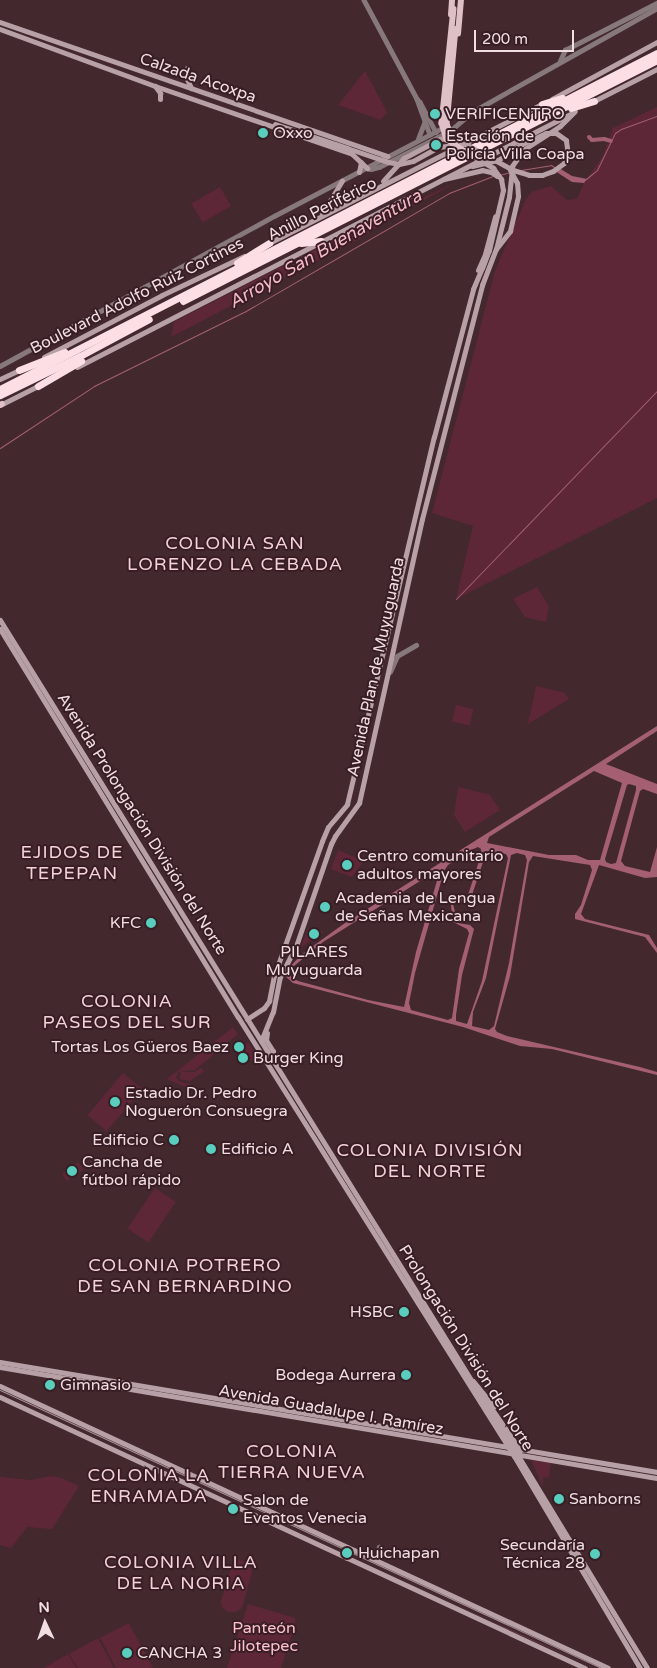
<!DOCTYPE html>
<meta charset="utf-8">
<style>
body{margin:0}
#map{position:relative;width:657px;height:1668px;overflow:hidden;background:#43282e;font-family:"Varela Round",sans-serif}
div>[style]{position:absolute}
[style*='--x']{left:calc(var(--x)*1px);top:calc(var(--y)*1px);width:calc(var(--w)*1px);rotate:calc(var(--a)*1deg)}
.green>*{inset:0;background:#5e2737;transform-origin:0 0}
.forest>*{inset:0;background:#945364}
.water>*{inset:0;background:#a46072}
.stream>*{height:1px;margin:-0.5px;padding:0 0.5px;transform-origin:0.5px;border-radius:0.5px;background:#a46072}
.canal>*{height:4px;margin:-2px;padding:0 2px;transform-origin:2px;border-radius:2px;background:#a46072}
.tertiary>*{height:4.5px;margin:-2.25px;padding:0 2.25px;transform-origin:2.25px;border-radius:2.25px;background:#87787b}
.secondary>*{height:5px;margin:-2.5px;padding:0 2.5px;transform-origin:2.5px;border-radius:2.5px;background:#b8a1a6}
.primary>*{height:5.5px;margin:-2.75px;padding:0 2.75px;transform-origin:2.75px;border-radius:2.75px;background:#dec0c6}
.motorway>*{height:7px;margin:-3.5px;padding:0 3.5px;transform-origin:3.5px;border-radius:3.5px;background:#fcdee4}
.tram>*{height:1px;margin:-0.5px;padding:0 0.5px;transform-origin:0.5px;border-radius:0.5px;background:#a79095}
.secondary-bridge>*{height:5px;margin:-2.5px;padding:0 2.5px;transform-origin:2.5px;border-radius:2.5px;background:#b8a1a6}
.primary-bridge>*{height:5.5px;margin:-2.75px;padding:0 2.75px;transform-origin:2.75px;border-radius:2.75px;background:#dec0c6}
.dots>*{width:14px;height:14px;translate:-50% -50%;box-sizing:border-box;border:2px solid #381e24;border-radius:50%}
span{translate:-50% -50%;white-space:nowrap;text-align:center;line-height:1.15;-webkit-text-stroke:4px #381e24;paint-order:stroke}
.street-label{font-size:16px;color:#f1dee2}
.poi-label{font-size:16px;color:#f1dee2}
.left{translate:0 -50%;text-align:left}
.right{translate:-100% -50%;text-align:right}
.park-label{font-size:16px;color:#fdc0ce}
.water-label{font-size:18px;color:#f6b9c7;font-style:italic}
.neighbourhood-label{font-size:18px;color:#f5d1d8;letter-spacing:1px}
.north{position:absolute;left:20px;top:1598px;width:50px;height:50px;-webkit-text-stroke:4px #381e24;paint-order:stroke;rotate:357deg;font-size:14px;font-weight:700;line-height:20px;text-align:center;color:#f1dee2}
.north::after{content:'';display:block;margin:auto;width:18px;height:22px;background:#f1dee2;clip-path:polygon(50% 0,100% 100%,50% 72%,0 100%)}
.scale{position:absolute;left:474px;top:30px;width:100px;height:22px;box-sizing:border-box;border:2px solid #f1dee2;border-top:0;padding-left:6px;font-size:15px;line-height:18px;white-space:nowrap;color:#f1dee2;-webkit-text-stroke:4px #381e24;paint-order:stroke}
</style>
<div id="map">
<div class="green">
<i style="clip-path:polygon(365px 71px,387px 112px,381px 120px,338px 105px)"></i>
<i style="clip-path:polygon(657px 107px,657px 498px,456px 599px,473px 526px,432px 513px,495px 271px,526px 199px,532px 192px,551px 186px,567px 200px,577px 199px,584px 183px,603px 156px,613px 128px)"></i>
<i style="clip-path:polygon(459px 181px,384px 222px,361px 238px,171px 337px,174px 322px,349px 232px)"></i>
<i style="left:220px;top:187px;width:22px;height:33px;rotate:60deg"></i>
<i style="clip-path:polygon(537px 587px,549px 606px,546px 622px,525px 617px,513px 599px)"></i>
<i style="clip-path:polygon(536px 686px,565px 693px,569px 699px,528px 724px)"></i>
<i style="left:456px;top:705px;width:18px;height:17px;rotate:13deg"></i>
<i style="clip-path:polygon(458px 787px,490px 795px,500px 810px,465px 832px,454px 815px)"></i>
<i style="clip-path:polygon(338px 850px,364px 861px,352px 877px,331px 869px)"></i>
<i style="clip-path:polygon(308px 928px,324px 932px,301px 947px)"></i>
<i style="clip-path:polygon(233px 1027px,238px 1034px,195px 1070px,178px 1072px,176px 1078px,180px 1082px,191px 1084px,187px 1088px,167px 1079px)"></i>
<i style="clip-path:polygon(248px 1042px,255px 1053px,253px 1063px,243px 1049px)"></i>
<i style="clip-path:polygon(201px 1068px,204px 1071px,190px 1081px,179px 1079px,181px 1072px,194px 1072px)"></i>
<i style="left:123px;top:1073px;width:25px;height:55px;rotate:40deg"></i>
<i style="left:78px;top:1162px;width:9px;height:20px;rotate:54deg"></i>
<i style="left:155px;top:1188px;width:25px;height:49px;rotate:34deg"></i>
<i style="clip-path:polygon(531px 1460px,551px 1463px,549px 1478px,543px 1477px,543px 1487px)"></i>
<i style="clip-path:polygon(52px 1476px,62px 1478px,79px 1486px,52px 1529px,27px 1527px,11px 1548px,0 1545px,0 1477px,30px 1480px)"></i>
<i style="clip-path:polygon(239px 1560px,248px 1562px,252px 1572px,242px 1608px,236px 1612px,228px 1612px,222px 1607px,221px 1601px,232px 1565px)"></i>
<i style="clip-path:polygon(248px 1604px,295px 1618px,295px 1625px,281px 1668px,227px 1668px)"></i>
<i style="clip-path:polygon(129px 1623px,153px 1668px,116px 1668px,100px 1638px)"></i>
<i style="clip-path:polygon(98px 1638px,114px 1668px,78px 1668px,69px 1654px)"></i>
<i style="clip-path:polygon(68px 1654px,76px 1668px,44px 1668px)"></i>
</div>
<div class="forest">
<i style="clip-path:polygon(355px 1557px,497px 1624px,595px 1668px,516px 1633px)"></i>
</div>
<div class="water">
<i style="clip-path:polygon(559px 168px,572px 176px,587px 179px,584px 183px,572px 182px,555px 171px)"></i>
<i style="clip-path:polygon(evenodd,657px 726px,657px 731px,606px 764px,657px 784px,657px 794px,643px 789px,640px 791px,621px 861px,625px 866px,650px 872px,657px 847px,657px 877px,645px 878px,599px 865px,581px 914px,585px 919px,649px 935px,657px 948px,657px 953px,645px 937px,575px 919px,575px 914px,581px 905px,592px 870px,590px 865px,533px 856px,529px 862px,510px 976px,495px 1029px,497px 1032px,507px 1036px,640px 1067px,657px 1072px,657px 1075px,552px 1049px,520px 1046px,463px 1027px,293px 983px,285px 976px,286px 971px,302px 954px,345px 923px,657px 726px,594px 771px,622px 783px,600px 860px,588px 860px,576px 855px,549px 855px,487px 843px,489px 837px,594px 771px,657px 726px,629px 784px,636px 786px,636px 790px,616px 863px,611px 864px,606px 862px,605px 859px,627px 785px,629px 784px,657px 726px,478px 847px,481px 849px,480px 858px,467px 898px,453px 898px,451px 906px,453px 922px,467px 929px,469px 933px,459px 969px,452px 1018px,448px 1020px,411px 1010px,409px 1003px,415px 973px,444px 871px,448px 865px,471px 850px,478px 847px,657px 726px,490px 852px,506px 854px,508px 858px,482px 981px,467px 1024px,456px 1021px,456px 1015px,462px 975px,474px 929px,470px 925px,458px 923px,453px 904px,456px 902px,466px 902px,471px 898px,486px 853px,490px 852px,657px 726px,517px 853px,525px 855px,527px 860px,509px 963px,494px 1026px,489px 1030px,472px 1026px,473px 1012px,486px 978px,511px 855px,517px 853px,657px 726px,436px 871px,439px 874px,416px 952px,404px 1007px,368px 1000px,298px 981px,291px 977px,291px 970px,294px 966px,323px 942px,436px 871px)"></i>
</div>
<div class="stream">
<i style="--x:521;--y:170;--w:30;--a:-9"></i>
<i style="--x:551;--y:165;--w:4;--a:34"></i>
<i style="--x:499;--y:175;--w:11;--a:-15"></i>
<i style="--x:586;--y:179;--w:14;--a:-39"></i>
<i style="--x:597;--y:170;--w:41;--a:-64.1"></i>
<i style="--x:615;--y:133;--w:7;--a:-34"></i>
<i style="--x:621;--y:129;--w:38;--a:-20"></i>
<i style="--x:0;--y:448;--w:113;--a:-33.4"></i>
<i style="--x:94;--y:386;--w:167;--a:-26.3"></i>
<i style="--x:244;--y:312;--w:237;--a:-30.1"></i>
<i style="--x:449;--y:193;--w:47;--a:-21.1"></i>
<i style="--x:456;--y:599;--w:289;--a:-46"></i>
</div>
<div class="canal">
<i style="--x:589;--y:137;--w:4;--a:45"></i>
<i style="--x:592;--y:140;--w:12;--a:-5"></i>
<i style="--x:604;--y:139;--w:7;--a:16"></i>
</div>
<div class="tertiary">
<i style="--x:364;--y:0;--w:112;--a:61.8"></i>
<i style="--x:417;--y:99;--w:38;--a:70"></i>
<i style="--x:560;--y:61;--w:12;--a:-66"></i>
<i style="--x:565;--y:50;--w:103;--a:-27.1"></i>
<i style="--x:417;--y:99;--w:4;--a:45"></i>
<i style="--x:420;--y:102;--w:34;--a:62"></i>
<i style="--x:418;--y:139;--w:17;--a:-69"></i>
<i style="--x:367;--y:168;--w:4;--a:14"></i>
<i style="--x:371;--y:169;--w:8;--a:-14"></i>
<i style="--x:379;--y:167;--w:80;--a:-26.9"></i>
<i style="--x:450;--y:131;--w:29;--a:-41"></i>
<i style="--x:472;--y:112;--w:212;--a:-29.3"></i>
<i style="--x:0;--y:366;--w:312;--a:-28.7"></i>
<i style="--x:274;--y:216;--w:194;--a:-27.6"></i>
<i style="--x:390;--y:672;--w:17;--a:-66"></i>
<i style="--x:397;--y:656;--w:22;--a:-30"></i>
<i style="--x:346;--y:1558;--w:11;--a:-45"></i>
<i style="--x:377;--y:1559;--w:12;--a:-81"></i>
</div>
<div class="secondary">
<i style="--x:0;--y:22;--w:410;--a:19.1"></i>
<i style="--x:0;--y:29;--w:165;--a:20.2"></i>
<i style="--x:155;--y:86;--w:208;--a:19"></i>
<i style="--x:352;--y:154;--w:21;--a:43"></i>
<i style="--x:187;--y:68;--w:11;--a:90"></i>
<i style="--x:187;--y:79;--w:10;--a:66"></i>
<i style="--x:155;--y:86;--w:9;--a:54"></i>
<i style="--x:160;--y:93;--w:6;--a:90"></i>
<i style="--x:552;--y:99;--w:119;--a:-28.5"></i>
<i style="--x:592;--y:102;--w:73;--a:-26.9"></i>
<i style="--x:275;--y:124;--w:76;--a:18.4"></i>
<i style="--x:472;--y:166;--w:27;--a:-13"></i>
<i style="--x:498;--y:160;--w:29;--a:-34"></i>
<i style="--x:359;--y:172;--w:10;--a:-79"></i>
<i style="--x:444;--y:179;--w:39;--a:-13"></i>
<i style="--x:482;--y:170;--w:9;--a:13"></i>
<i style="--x:491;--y:172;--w:7;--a:34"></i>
<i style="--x:383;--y:181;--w:31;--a:-48"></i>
<i style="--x:404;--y:158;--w:41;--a:-27.8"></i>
<i style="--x:440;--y:139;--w:9;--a:-6"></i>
<i style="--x:322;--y:214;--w:39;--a:-59"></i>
<i style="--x:267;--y:244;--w:311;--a:-27"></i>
<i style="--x:478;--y:270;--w:17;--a:-66"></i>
<i style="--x:485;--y:254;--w:39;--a:-75"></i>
<i style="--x:44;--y:357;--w:133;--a:-27.7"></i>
<i style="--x:162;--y:295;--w:91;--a:-25.4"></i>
<i style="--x:77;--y:367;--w:556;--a:-27.16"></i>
<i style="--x:0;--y:379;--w:23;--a:-25"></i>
<i style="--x:0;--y:405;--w:45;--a:-26.6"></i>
<i style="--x:0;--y:620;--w:981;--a:58.21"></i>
<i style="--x:517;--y:1454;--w:250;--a:58.7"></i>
<i style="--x:0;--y:629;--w:455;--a:58.5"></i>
<i style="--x:238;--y:1017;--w:519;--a:57.84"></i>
<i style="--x:514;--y:1456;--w:247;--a:59.3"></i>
<i style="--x:247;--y:1019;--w:20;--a:-33"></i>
<i style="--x:264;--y:1008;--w:9;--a:-54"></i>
<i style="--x:269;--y:1001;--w:25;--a:-79"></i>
<i style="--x:274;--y:976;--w:143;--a:-70.4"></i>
<i style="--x:322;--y:841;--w:15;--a:-67"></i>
<i style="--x:328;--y:827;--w:30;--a:-50"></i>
<i style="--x:347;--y:804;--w:377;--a:-76.7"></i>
<i style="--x:434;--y:437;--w:153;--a:-75.2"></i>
<i style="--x:473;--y:289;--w:23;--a:-67"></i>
<i style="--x:267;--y:1033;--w:7;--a:98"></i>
<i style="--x:266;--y:1040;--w:13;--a:58"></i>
<i style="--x:273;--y:1051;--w:7;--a:90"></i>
<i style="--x:261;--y:1041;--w:31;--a:-68"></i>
<i style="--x:273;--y:1012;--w:36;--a:-79"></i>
<i style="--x:280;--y:977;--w:35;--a:-63"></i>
<i style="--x:296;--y:946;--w:108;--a:-71.1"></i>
<i style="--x:331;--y:844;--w:9;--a:-63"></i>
<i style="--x:335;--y:836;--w:41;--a:-54"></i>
<i style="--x:359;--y:803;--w:291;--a:-77.5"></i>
<i style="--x:422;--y:519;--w:242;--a:-75.6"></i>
<i style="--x:482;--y:285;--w:39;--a:-69"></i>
<i style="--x:496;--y:249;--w:54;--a:-76"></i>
<i style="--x:509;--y:197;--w:31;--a:-84"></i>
<i style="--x:512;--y:166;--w:19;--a:-55"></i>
<i style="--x:523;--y:150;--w:44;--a:-33"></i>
<i style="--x:560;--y:126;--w:21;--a:-45"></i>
<i style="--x:0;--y:1362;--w:666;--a:9.5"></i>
<i style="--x:0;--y:1367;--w:666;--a:9.59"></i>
<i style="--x:473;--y:1381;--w:33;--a:51"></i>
<i style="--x:0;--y:1386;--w:670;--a:24.88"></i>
<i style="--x:0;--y:1397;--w:645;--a:24.86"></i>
<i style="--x:489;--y:1405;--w:55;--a:55.4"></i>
</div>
<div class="primary">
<i style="--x:451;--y:15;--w:15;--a:-86"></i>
<i style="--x:458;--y:34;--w:34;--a:-85"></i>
<i style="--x:0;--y:405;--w:2;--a:-27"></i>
</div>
<div class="motorway">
<i style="--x:542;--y:104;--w:21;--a:-17"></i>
<i style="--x:571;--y:108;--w:24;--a:-17"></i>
<i style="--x:301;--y:243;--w:20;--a:-6"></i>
<i style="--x:237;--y:263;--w:38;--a:-32"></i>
<i style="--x:183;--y:301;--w:532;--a:-26.95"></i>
<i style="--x:19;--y:370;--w:49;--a:-21.4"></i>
<i style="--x:38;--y:386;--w:50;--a:-30.2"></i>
<i style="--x:0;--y:389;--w:738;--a:-27.09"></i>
<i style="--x:0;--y:395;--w:89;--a:-26"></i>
<i style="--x:80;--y:356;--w:78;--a:-28.2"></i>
</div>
<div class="tram">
<i style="--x:0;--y:1390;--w:662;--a:24.82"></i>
</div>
<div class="secondary-bridge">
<i style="--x:458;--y:140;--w:63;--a:28.6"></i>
<i style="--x:513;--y:170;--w:17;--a:17"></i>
<i style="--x:529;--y:175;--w:13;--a:0"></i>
<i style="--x:542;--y:175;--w:12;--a:-20"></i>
<i style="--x:553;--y:171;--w:14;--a:-36"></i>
<i style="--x:564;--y:163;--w:9;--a:-63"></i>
<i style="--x:568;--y:155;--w:15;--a:-98"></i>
<i style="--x:566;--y:140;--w:12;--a:-145"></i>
<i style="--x:556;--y:133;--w:10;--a:180"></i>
<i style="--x:546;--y:133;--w:26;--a:155"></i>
<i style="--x:347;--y:148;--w:43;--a:18.9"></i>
<i style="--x:388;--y:162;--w:11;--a:10"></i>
<i style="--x:399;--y:164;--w:14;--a:-12"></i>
<i style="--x:413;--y:161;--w:29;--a:-29"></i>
<i style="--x:438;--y:147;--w:9;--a:-6"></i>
<i style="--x:447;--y:146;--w:18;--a:16"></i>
<i style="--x:464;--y:151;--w:34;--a:30"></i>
<i style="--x:493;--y:168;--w:14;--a:54"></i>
<i style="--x:501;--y:179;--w:11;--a:80"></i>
<i style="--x:503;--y:190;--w:62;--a:103.1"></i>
<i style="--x:489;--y:250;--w:19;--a:111"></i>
<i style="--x:496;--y:249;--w:23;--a:-52"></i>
<i style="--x:510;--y:231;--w:36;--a:-77"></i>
<i style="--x:518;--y:196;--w:13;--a:-94"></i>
<i style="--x:517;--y:183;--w:15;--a:-118"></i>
</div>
<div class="primary-bridge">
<i style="--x:454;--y:9;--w:115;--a:96"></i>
<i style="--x:442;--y:123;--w:17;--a:73"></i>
<i style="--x:447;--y:139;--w:21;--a:35"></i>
<i style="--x:456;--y:29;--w:95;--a:95.4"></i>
<i style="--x:447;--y:124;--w:9;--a:69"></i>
<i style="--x:450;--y:132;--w:11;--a:45"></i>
</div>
<div class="dots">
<i style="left:435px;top:114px;background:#59cebf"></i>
<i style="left:263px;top:133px;background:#59cebf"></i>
<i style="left:436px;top:145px;background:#59cebf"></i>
<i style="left:347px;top:865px;background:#59cebf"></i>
<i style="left:325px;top:907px;background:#59cebf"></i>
<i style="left:151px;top:923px;background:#59cebf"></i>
<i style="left:314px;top:934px;background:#59cebf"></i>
<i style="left:239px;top:1047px;background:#59cebf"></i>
<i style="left:243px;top:1058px;background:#59cebf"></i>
<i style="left:115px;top:1102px;background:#59cebf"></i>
<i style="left:174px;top:1140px;background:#59cebf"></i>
<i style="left:211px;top:1149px;background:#59cebf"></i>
<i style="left:72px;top:1171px;background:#59cebf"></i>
<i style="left:404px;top:1312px;background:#59cebf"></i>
<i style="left:406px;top:1375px;background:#59cebf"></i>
<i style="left:50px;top:1385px;background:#59cebf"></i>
<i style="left:559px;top:1499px;background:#59cebf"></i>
<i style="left:233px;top:1509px;background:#59cebf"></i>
<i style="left:347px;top:1553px;background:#59cebf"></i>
<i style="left:595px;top:1554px;background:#59cebf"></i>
<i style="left:127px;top:1653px;background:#59cebf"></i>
</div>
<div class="street-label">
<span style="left:198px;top:78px;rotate:19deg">Calzada Acoxpa</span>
<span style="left:322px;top:209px;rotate:-27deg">Anillo Periférico</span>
<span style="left:137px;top:296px;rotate:-27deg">Boulevard Adolfo Ruiz Cortines</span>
<span style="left:376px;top:667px;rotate:-78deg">Avenida Plan de Muyuguarda</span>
<span style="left:142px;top:824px;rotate:58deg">Avenida Prolongación División del Norte</span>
<span style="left:466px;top:1348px;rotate:58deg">Prolongación División del Norte</span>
<span style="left:331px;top:1410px;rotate:10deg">Avenida Guadalupe I. Ramírez</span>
</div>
<div class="poi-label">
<span class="left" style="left:445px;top:114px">VERIFICENTRO</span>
<span class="left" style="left:273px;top:133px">Oxxo</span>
<span class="left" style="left:446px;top:145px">Estación de<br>Policía Villa Coapa</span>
<span class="left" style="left:357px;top:865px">Centro comunitario<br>adultos mayores</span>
<span class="left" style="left:335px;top:907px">Academia de Lengua<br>de Señas Mexicana</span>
<span class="right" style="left:141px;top:923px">KFC</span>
<span style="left:314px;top:961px">PILARES<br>Muyuguarda</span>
<span class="right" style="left:229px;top:1047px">Tortas Los Güeros Baez</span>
<span class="left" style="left:253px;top:1058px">Burger King</span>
<span class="left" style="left:125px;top:1102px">Estadio Dr. Pedro<br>Noguerón Consuegra</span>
<span class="right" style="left:164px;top:1140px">Edificio C</span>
<span class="left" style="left:221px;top:1149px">Edificio A</span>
<span class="left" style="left:82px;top:1171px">Cancha de<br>fútbol rápido</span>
<span class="right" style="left:394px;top:1312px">HSBC</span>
<span class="right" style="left:396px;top:1375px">Bodega Aurrera</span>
<span class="left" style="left:60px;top:1385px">Gimnasio</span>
<span class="left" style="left:569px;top:1499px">Sanborns</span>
<span class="left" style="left:243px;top:1509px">Salon de<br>Eventos Venecia</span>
<span class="right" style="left:585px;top:1554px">Secundaría<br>Técnica 28</span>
<span class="left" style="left:358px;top:1553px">Huichapan</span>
<span class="left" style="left:137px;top:1653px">CANCHA 3</span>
</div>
<div class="park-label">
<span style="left:264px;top:1637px">Panteón<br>Jilotepec</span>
</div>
<div class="water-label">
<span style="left:325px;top:249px;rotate:-30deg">Arroyo San Buenaventura</span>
</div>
<div class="neighbourhood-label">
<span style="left:235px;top:554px">COLONIA SAN<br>LORENZO LA CEBADA</span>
<span style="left:72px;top:863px">EJIDOS DE<br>TEPEPAN</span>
<span style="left:127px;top:1012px">COLONIA<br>PASEOS DEL SUR</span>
<span style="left:430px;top:1161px">COLONIA DIVISIÓN<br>DEL NORTE</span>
<span style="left:185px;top:1276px">COLONIA POTRERO<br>DE SAN BERNARDINO</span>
<span style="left:292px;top:1462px">COLONIA<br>TIERRA NUEVA</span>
<span style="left:149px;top:1486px">COLONIA LA<br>ENRAMADA</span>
<span style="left:181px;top:1573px">COLONIA VILLA<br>DE LA NORIA</span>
</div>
<div class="north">N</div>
<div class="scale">200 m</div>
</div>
